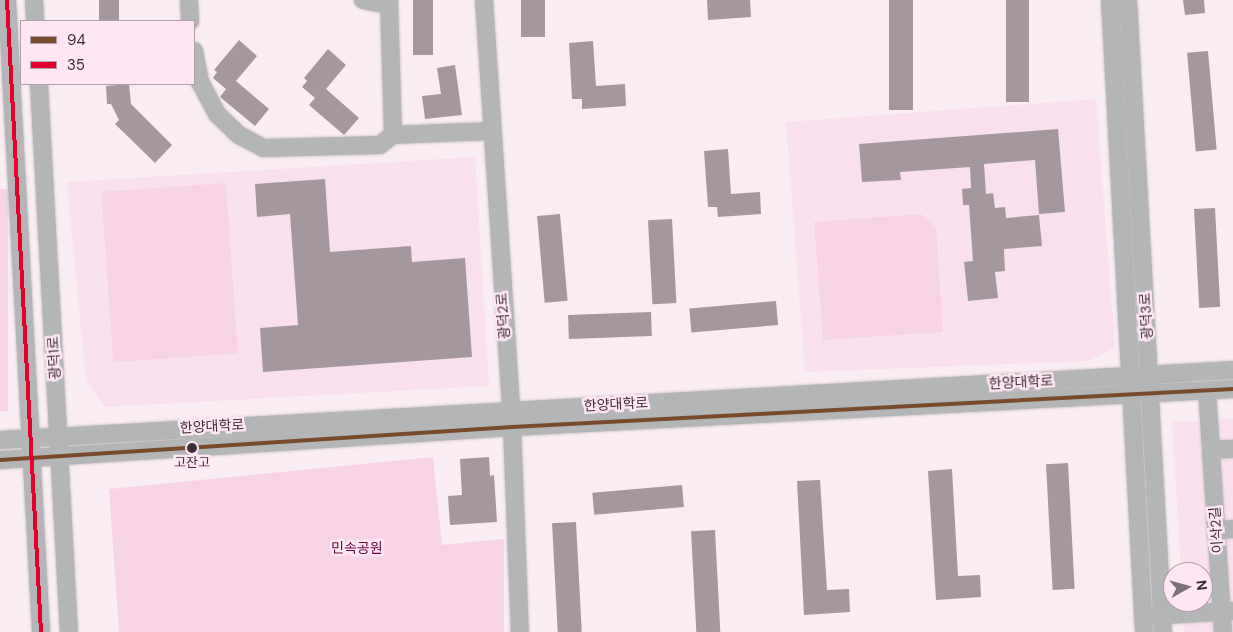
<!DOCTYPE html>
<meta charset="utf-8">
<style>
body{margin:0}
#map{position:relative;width:1233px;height:632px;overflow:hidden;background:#f9ecf2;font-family:"DM Sans","Noto Sans KR",sans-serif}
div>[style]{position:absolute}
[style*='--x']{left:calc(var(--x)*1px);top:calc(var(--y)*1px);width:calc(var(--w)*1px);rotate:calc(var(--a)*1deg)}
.built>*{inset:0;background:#fae0ec}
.green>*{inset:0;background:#f7d4e5;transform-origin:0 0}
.building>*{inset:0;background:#a4989e;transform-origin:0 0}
.roads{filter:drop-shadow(0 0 1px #d2c7cc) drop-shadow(0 0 1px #d2c7cc)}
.minor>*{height:18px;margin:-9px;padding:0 9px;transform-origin:9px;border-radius:9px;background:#b3b5b6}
.bus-1>*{height:4px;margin:-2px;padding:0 2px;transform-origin:2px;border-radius:2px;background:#7a4b2a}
.bus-2>*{height:4px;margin:-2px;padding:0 2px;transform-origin:2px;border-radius:2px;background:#e4002b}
.dots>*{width:14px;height:14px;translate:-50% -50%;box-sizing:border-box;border:2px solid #fee7f2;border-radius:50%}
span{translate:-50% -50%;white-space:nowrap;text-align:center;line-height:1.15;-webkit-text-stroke:5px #fee7f2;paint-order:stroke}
.bus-label{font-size:13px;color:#3c2e35}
.street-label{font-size:14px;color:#3c2e35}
.park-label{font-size:14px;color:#640545}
.legend{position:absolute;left:20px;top:20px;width:175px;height:65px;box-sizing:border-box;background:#fee7f2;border:1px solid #b09da6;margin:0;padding:6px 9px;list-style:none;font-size:15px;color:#3c2e35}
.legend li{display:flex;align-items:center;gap:10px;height:25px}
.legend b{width:25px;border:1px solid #b09da6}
.north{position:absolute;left:1163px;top:562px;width:50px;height:50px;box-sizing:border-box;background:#fee7f2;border:1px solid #b09da6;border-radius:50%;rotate:83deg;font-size:14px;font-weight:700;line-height:20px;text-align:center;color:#3c2e35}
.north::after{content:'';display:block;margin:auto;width:18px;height:22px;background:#7e7077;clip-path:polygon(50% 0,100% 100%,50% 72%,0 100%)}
</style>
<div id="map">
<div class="built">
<i style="clip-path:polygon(1096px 99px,1115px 348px,1088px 361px,805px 372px,786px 122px)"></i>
<i style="clip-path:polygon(475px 157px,489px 386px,105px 407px,86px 381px,67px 182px)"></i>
<i style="clip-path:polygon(1233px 419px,1233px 632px,1184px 632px,1182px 602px,1203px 602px,1203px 572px,1181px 572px,1172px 422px)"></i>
</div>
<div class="green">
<i style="left:226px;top:183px;width:171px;height:125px;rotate:86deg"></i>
<i style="left:8px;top:189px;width:222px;height:8px;rotate:90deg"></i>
<i style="clip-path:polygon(921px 214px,936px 228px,943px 332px,823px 340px,814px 222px)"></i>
<i style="clip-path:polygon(433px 457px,442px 545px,504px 539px,504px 632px,119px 632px,109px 489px)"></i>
</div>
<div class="building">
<i style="left:99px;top:0;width:20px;height:21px"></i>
<i style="left:413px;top:0;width:20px;height:55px"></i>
<i style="left:521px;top:0;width:24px;height:37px"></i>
<i style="clip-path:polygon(707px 0,750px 0,751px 17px,708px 20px)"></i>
<i style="left:889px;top:0;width:24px;height:110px"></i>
<i style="left:1006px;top:0;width:23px;height:102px"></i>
<i style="clip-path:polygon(1183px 0,1204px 0,1205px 13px,1185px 15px)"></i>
<i style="clip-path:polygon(239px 40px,257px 56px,236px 81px,269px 109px,255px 126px,220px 97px,226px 89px,213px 78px,217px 72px,214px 70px)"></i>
<i style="clip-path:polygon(593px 41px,596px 86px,625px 84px,626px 106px,582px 109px,582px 99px,572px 99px,569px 43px)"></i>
<i style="clip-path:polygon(328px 49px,346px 65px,326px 89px,359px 118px,344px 135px,309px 105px,315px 98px,302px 87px,307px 81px,304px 78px)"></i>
<i style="left:1208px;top:51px;width:99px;height:21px;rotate:85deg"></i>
<i style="clip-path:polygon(455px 65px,462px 115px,425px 119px,422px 96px,441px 94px,437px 68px)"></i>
<i style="clip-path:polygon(129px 84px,131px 104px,172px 145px,155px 163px,115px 124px,119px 120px,111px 104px,107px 104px,106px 86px)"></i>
<i style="clip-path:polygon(1058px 129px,1065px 212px,1039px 214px,1035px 160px,984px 164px,986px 194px,993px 193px,995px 208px,1005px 207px,1006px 218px,1039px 215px,1042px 246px,1004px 249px,1005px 271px,995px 272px,998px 298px,968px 301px,964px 262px,973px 261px,969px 205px,963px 205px,962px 189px,971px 188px,970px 167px,900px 172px,901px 180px,862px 182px,859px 144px)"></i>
<i style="clip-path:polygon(728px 149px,731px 194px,760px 192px,761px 214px,718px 217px,717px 207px,708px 207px,704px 151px)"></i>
<i style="clip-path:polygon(325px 179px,330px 252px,411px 246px,412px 262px,465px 258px,472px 357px,263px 372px,260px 328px,298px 325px,290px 214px,257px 217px,255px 184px)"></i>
<i style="left:1215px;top:208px;width:99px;height:21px;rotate:87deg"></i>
<i style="left:560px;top:214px;width:87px;height:23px;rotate:85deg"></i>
<i style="left:672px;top:219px;width:84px;height:24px;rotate:87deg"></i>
<i style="left:776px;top:301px;width:24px;height:87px;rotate:85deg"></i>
<i style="left:651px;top:312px;width:24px;height:83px;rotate:88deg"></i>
<i style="clip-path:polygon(489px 457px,490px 476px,494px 475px,497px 522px,450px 525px,448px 496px,462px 495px,460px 459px)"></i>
<i style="left:1068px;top:463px;width:126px;height:22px;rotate:87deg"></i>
<i style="clip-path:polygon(952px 469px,958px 576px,980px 575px,981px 597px,936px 600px,928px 471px)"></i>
<i style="clip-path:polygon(820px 480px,827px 590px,849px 589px,850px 612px,804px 615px,797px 481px)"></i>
<i style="left:682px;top:485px;width:22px;height:90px;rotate:85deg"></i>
<i style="left:576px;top:522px;width:110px;height:24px;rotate:87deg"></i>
<i style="left:715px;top:530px;width:102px;height:24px;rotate:87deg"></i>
</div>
<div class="roads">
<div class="minor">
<i style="--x:7;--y:0;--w:633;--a:86.92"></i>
<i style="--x:34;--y:0;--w:21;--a:87"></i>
<i style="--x:189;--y:0;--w:21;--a:87"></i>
<i style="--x:363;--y:0;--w:26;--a:11"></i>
<i style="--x:389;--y:0;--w:135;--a:88.3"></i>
<i style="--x:393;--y:135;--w:98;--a:-2.3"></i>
<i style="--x:484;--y:0;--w:428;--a:86.2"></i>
<i style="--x:512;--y:427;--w:205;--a:87.8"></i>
<i style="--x:1110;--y:0;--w:633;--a:86.92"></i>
<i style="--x:1128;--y:0;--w:633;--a:86.83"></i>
<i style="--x:194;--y:51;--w:32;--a:79"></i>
<i style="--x:200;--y:82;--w:36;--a:62"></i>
<i style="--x:217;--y:114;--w:30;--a:44"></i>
<i style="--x:239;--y:135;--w:27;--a:28"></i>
<i style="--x:263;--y:148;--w:117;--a:-1.5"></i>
<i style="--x:380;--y:145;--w:16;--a:-38"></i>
<i style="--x:39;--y:84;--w:549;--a:86.87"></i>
<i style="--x:1207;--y:391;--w:59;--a:86.1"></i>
<i style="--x:0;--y:440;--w:1235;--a:-3.25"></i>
<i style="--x:0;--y:460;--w:513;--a:-3.69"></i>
<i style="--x:512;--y:427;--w:722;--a:-3.02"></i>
<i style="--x:1216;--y:530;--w:17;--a:-3"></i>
<i style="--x:1151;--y:616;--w:82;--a:-3.5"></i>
<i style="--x:1223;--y:632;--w:182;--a:-93.8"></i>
<i style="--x:1211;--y:450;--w:22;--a:-3"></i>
</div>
</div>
<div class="bus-1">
<i style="--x:0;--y:460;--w:513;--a:-3.69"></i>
<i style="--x:512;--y:427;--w:722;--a:-3.02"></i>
</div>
<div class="bus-2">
<i style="--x:7;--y:0;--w:633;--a:86.92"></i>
</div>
<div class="dots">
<i style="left:192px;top:448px;background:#3c2e35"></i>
</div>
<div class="bus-label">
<span style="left:192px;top:463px">고잔고</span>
</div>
<div class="street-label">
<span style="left:503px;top:316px;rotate:-94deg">광덕2로</span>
<span style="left:1146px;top:316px;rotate:-93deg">광덕3로</span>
<span style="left:54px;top:358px;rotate:-93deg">광덕1로</span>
<span style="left:1021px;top:382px;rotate:-3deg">한양대학로</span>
<span style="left:616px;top:404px;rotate:-3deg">한양대학로</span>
<span style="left:212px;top:426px;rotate:-3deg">한양대학로</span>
<span style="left:1216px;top:530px;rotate:-94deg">이삭2길</span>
</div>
<div class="park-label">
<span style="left:357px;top:548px">민속공원</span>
</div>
<ul class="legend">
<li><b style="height:6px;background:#7a4b2a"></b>94</li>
<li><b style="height:6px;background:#e4002b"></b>35</li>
</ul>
<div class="north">N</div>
</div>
